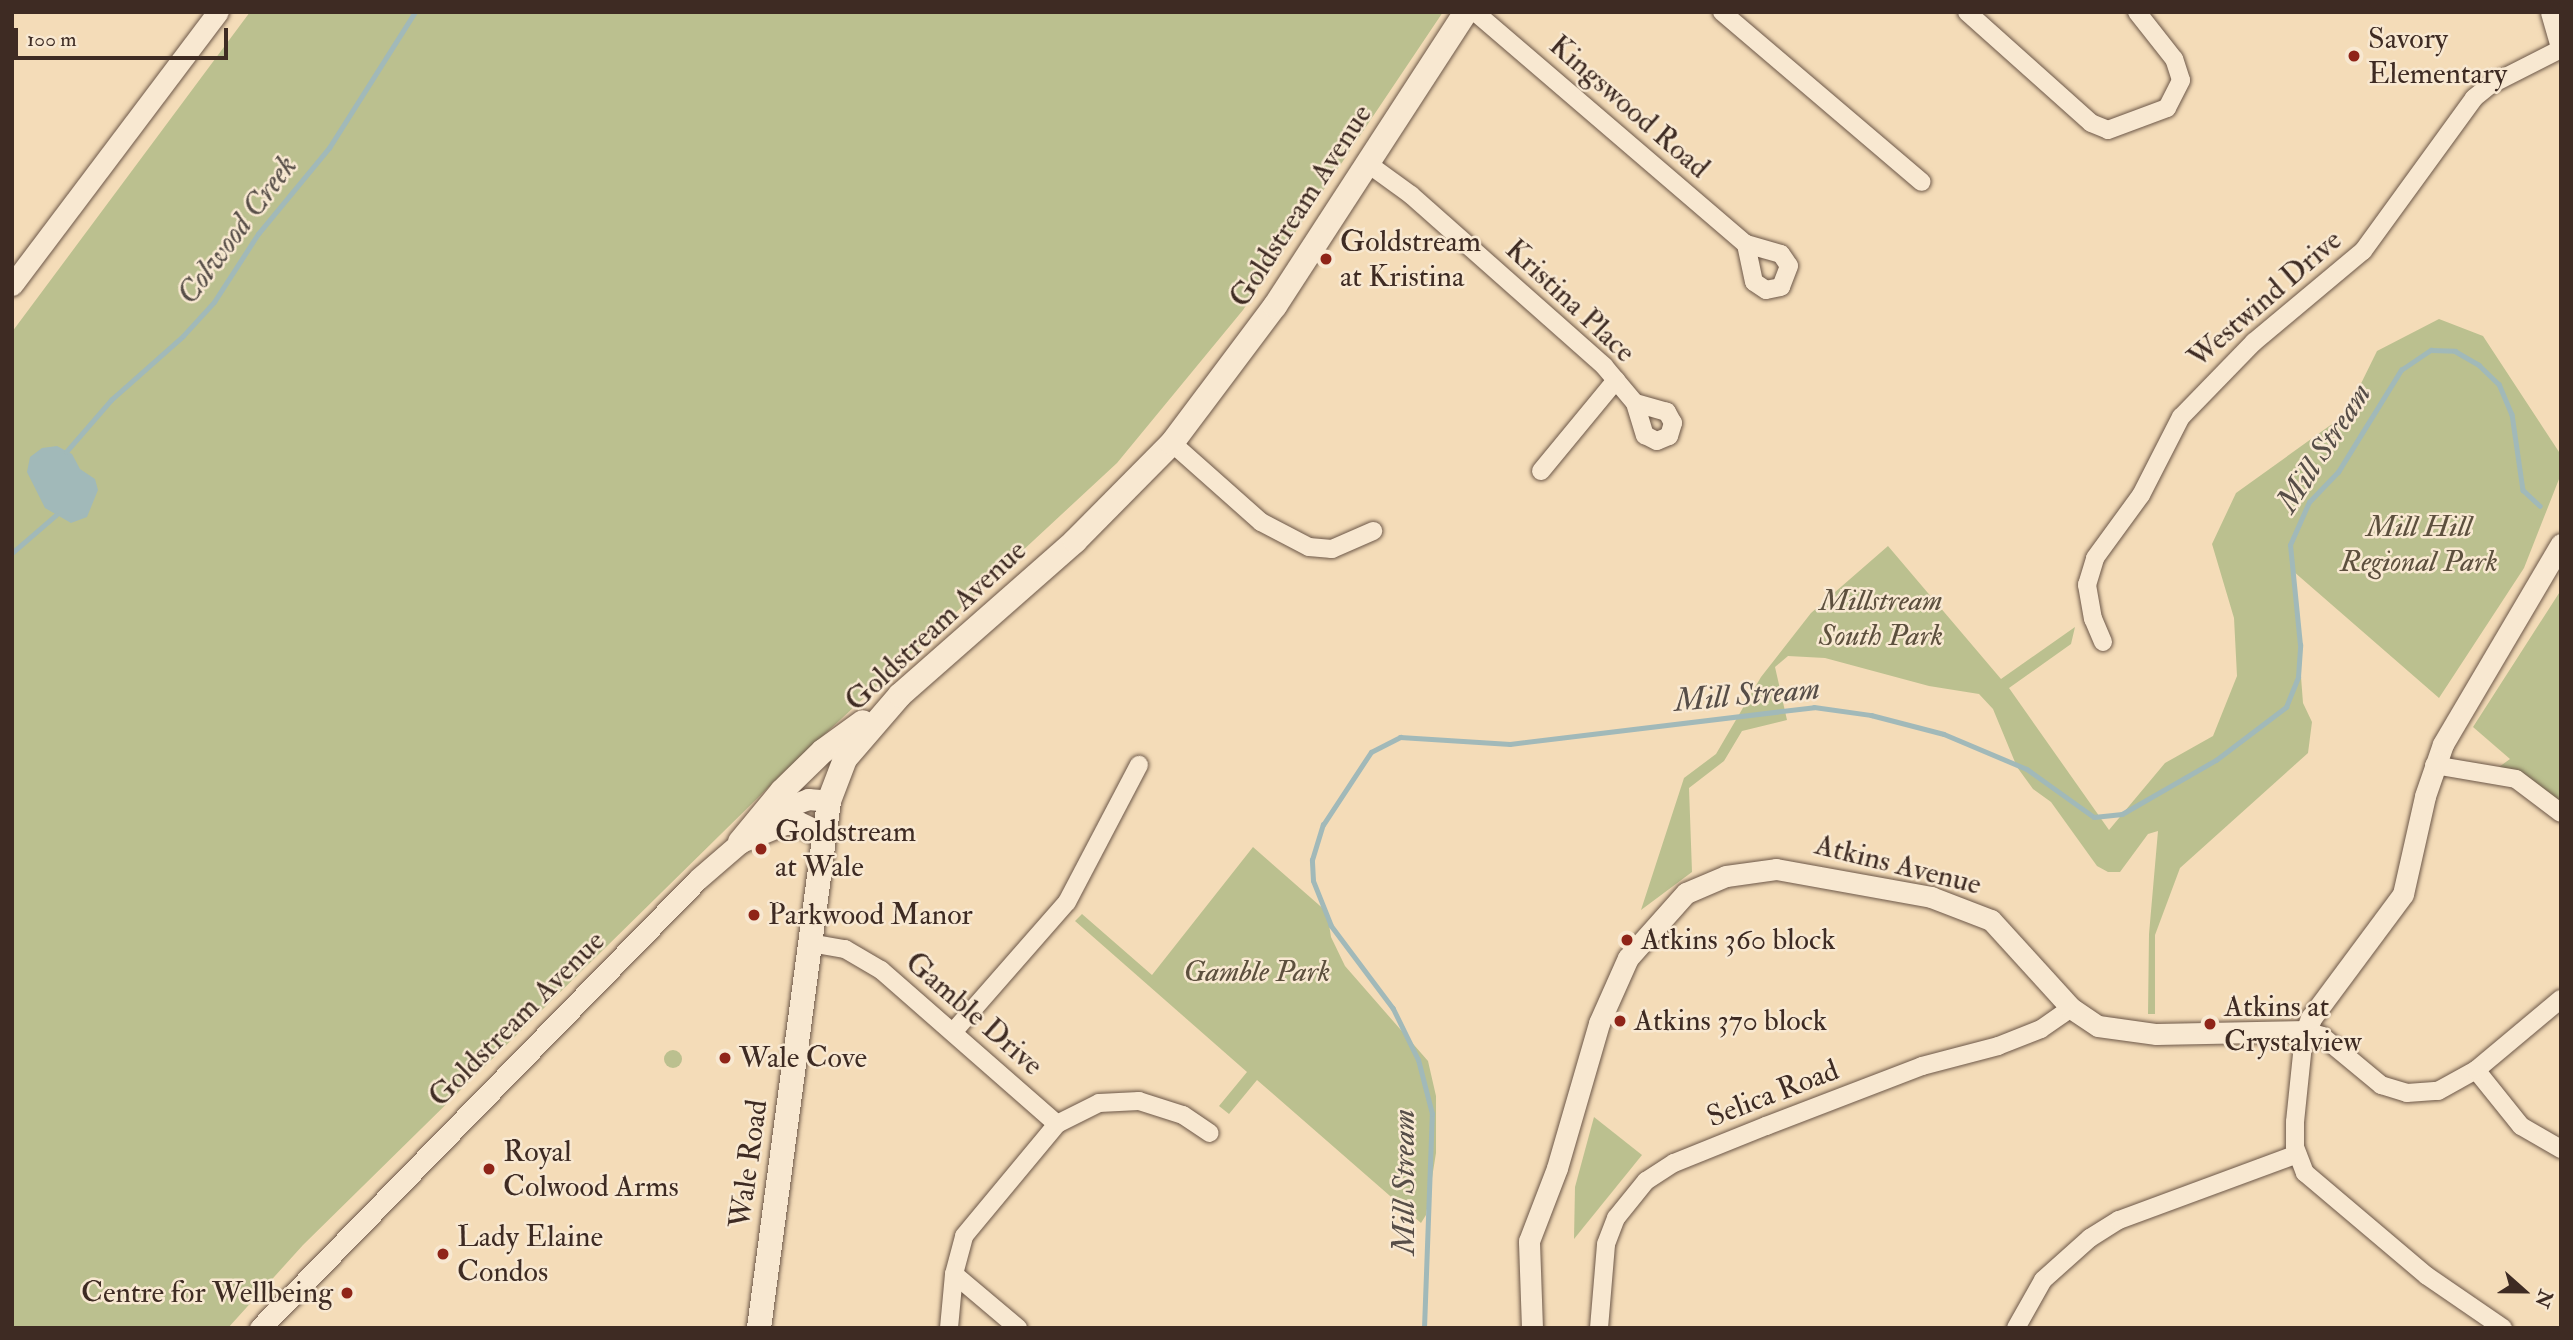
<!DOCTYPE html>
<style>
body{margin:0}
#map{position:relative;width:2573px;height:1340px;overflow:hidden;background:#f4dcb8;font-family:"IM FELL Double Pica",serif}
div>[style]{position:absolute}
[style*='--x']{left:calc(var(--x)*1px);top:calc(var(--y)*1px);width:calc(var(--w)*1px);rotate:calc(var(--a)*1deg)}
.green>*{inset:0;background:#bbc08f}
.round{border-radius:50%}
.water>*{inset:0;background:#a1b9b9}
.stream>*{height:4.5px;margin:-2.25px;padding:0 2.25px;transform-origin:2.25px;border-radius:2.25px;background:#a1b9b9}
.roads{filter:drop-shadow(0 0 2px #6c5748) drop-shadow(0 0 2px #6c5748)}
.minor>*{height:18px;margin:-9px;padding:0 9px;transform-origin:9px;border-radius:9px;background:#f8e8d1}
.tertiary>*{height:21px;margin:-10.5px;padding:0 10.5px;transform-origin:10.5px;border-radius:10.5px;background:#f8e8d1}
.secondary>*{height:24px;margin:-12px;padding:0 12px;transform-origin:12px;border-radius:12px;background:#f8e8d1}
.dots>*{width:19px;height:19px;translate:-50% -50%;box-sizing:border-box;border:4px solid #f8e8d1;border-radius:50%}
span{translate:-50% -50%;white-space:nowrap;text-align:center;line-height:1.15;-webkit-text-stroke:5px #f8e8d1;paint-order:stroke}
.poi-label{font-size:30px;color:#3e2b23}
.left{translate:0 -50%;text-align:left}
.right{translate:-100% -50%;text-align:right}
.street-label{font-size:30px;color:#3e2b23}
.park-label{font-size:30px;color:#5d503e;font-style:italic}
.water-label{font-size:32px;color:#574e48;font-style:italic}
.frame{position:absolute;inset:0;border:14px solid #3e2b23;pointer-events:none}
.north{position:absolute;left:2489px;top:1256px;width:70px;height:70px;-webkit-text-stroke:5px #f8e8d1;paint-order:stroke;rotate:111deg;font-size:19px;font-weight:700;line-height:28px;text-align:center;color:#3e2b23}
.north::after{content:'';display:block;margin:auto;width:24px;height:32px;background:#3e2b23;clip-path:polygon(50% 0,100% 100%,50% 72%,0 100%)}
.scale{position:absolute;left:14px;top:28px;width:214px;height:32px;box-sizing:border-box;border:4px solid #3e2b23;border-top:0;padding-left:9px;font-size:21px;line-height:24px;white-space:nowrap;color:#3e2b23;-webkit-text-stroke:5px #f8e8d1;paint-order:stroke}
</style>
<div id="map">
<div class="green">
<i style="clip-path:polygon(250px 12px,1443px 12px,1243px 310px,1117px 463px,784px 772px,303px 1245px,228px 1328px,12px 1328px,12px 332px)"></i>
<i style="clip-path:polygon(2439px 319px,2483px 336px,2561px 455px,2561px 474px,2524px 568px,2439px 698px,2293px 571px,2303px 703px,2312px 722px,2308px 753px,2180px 868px,2155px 935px,2155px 1014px,2148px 1014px,2149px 934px,2158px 831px,2148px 834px,2120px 872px,2108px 872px,2097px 866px,2051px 802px,2033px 789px,2017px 767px,1993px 709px,1979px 694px,1929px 686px,1825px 658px,1788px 656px,1775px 667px,1787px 720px,1742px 731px,1724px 761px,1689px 788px,1692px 872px,1641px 910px,1684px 778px,1716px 754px,1761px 677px,1811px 613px,1888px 546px,2001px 679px,2075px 627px,2071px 644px,2009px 688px,2109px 830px,2165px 763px,2213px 736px,2237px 676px,2234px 618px,2212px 544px,2236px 493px,2346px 414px,2377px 351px)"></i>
<i style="clip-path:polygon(2561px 590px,2561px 804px,2534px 781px,2499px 767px,2510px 759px,2473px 727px)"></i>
<i style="clip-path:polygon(1253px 847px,1327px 912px,1331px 937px,1345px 966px,1428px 1061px,1436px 1096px,1436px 1153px,1426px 1215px,1421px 1223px,1257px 1080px,1229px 1114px,1219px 1106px,1247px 1072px,1075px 921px,1082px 914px,1152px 975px)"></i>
<i class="round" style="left:664px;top:1050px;width:18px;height:18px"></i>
<i style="clip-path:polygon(1594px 1117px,1642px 1155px,1574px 1239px,1575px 1187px)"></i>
</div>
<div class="water">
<i style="clip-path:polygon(57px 446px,72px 454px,80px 469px,95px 479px,98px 490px,87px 517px,71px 523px,45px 508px,27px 472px,30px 457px,42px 448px)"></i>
</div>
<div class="stream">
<i style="--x:66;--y:452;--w:69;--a:-49.1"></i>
<i style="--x:111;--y:400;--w:96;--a:-41.6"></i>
<i style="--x:183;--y:336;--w:46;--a:-47.6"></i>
<i style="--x:214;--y:302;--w:81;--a:-57.1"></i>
<i style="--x:258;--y:234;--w:112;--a:-50.5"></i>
<i style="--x:329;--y:148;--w:161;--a:-57.7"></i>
<i style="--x:12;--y:553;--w:58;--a:-40.8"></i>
<i style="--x:1424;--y:1328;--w:214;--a:-87.9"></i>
<i style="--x:1432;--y:1114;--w:56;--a:-104.5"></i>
<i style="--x:1418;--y:1060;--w:57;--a:-116.1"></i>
<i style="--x:1393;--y:1009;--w:104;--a:-126.8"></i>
<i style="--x:1331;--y:926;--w:48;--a:-111.8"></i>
<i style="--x:1313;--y:881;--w:21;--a:-93"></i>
<i style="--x:1312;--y:860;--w:37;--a:-73"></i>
<i style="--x:1323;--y:825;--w:87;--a:-56.7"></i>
<i style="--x:1371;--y:752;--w:33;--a:-27"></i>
<i style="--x:1400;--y:737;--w:110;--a:3.6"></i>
<i style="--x:1510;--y:744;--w:306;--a:-6.9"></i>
<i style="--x:1814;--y:707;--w:58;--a:8"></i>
<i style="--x:1871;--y:715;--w:75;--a:14.6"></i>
<i style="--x:1944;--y:734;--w:90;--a:22.9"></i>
<i style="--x:2027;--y:769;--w:82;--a:35.6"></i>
<i style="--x:2094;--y:817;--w:28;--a:-6"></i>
<i style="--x:2122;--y:814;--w:108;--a:-29.9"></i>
<i style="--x:2216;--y:760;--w:88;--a:-37.1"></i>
<i style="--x:2286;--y:707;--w:32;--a:-68"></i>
<i style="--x:2298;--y:677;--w:32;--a:-86"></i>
<i style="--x:2300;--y:645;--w:100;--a:-95.7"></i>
<i style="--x:2290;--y:545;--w:47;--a:-66.2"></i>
<i style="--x:2309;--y:502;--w:42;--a:-46"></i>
<i style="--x:2338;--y:472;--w:120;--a:-58.3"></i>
<i style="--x:2401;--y:370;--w:36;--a:-34"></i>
<i style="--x:2431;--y:350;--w:24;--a:2"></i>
<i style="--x:2455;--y:351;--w:28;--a:30"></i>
<i style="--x:2479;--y:365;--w:28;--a:44"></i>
<i style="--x:2499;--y:384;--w:33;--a:67"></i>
<i style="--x:2512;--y:414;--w:77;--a:81.8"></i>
<i style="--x:2523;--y:490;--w:23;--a:43"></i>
</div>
<div class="roads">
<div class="minor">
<i style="--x:1475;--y:12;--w:357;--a:40.6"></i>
<i style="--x:1746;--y:244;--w:36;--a:16"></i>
<i style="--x:1781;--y:254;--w:14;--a:56"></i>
<i style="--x:1789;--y:266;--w:22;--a:111"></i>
<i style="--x:1781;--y:287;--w:15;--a:169"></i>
<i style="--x:1766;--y:290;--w:14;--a:-146"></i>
<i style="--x:1754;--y:282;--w:39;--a:-102"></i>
<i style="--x:1722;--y:12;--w:262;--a:40.4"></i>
<i style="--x:1967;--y:12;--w:166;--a:41.8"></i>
<i style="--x:2091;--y:123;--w:18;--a:22"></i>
<i style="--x:2108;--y:130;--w:63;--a:-20.4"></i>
<i style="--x:2167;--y:108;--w:31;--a:-63"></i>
<i style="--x:2181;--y:80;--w:22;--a:-108"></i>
<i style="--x:2174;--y:59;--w:60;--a:-128.2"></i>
<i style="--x:1367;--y:163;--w:54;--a:36"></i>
<i style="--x:1411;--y:195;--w:258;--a:41.5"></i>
<i style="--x:1604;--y:366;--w:48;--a:50"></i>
<i style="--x:1635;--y:403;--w:34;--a:73"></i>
<i style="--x:1645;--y:435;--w:13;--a:27"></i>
<i style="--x:1657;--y:441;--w:13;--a:-23"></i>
<i style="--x:1669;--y:436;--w:14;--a:-73"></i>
<i style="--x:1673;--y:423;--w:13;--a:-119"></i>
<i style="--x:1667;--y:412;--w:33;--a:-164"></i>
<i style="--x:1172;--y:443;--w:119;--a:41.6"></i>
<i style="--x:1261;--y:522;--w:54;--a:27.5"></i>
<i style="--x:1309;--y:547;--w:23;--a:5"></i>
<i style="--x:1332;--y:549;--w:45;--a:-23.7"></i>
<i style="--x:1541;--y:471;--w:118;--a:-50.5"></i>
<i style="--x:2103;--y:642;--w:25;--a:-113"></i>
<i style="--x:2093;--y:619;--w:35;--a:-100"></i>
<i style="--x:2087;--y:585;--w:28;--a:-73"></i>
<i style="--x:2095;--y:558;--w:78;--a:-53.9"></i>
<i style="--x:2141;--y:495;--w:88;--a:-62.9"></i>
<i style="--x:2181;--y:417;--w:105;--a:-45.8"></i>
<i style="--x:2254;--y:342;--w:142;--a:-39.9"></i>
<i style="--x:2363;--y:251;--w:189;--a:-54"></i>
<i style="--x:2474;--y:98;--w:21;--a:-39"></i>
<i style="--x:2490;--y:85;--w:80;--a:-26.9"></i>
<i style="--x:2434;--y:765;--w:83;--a:9.7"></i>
<i style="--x:2516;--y:779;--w:56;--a:37.1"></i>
<i style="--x:810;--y:943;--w:36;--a:10"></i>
<i style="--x:845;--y:949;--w:42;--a:30.3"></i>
<i style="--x:881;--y:970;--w:234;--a:41.2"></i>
<i style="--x:954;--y:1031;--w:171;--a:-48.8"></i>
<i style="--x:1067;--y:902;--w:155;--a:-62.3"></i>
<i style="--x:2476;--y:1070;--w:72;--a:51.2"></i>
<i style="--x:2521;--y:1126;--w:46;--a:29.9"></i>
<i style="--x:954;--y:1274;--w:84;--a:40.2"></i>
<i style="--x:949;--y:1328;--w:54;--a:-84.7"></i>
<i style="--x:954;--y:1274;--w:39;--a:-75"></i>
<i style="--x:964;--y:1236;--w:146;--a:-50.3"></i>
<i style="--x:1057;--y:1124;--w:47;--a:-26.6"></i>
<i style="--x:1099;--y:1103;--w:40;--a:-2.9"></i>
<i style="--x:1139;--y:1101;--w:46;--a:17.7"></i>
<i style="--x:1183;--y:1115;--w:32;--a:34"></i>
<i style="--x:1599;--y:1328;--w:84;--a:-85.2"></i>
<i style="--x:1606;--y:1244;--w:28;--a:-69"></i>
<i style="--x:1616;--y:1218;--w:48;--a:-51"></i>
<i style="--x:1646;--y:1181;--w:33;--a:-33"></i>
<i style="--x:1674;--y:1163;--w:99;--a:-21.9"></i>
<i style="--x:1766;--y:1126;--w:167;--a:-21"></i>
<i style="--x:1922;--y:1066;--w:79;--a:-14.7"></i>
<i style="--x:1998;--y:1046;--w:46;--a:-21.6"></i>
<i style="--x:2041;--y:1029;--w:37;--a:-35"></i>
<i style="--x:2016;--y:1328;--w:55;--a:-60.6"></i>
<i style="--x:2043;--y:1280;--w:63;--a:-41.8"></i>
<i style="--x:2090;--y:1238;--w:34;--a:-32"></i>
<i style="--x:2119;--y:1220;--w:190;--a:-20.3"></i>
<i style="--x:2503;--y:1328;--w:92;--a:-145.6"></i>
<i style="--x:2427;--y:1276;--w:160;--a:-139.8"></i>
<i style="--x:2305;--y:1173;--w:28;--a:-111"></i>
<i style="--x:2295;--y:1147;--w:25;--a:-90"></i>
<i style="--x:2295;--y:1122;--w:77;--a:-84.1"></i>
<i style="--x:2303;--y:1045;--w:14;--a:-78"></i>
<i style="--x:2306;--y:1031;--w:17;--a:17"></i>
<i style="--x:2322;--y:1036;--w:77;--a:39.7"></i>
<i style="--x:2381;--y:1085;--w:27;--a:17"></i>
<i style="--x:2407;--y:1093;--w:31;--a:-4"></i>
<i style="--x:2438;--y:1091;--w:43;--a:-28.9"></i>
<i style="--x:2476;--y:1070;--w:111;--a:-39.9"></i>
</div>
<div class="tertiary">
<i style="--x:2551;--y:12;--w:35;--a:74"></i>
<i style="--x:12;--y:285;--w:342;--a:-53"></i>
<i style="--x:260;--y:1328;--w:627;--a:-45.71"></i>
<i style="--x:698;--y:879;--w:106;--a:-40.8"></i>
<i style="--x:778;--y:810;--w:32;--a:-20"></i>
<i style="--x:808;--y:799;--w:21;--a:5"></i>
<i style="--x:1532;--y:1328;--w:87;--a:-92"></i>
<i style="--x:1529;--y:1241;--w:78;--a:-69"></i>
<i style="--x:1557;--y:1168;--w:151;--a:-73.8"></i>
<i style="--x:1599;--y:1023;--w:71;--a:-66"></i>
<i style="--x:1628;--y:958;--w:87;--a:-48.3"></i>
<i style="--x:1686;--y:893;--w:43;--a:-23"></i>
<i style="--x:1726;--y:876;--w:50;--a:-8"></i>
<i style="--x:1776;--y:869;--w:158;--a:10.2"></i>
<i style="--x:1931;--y:897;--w:64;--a:21"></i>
<i style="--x:1991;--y:920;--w:119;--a:47.7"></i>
<i style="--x:2071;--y:1008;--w:32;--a:34"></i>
<i style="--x:2098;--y:1026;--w:59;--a:7.9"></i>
<i style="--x:2156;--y:1034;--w:150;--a:-1.1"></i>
<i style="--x:2306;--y:1031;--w:14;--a:-69"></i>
<i style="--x:2311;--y:1018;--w:154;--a:-53.4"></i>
<i style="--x:2403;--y:894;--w:100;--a:-77.3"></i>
<i style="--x:2425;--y:796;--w:55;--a:-70.9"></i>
<i style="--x:2443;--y:744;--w:232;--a:-59.5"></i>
</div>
<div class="secondary">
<i style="--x:744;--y:840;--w:44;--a:-22.5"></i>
<i style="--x:785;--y:823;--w:12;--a:0"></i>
<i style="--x:797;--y:823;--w:30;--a:26"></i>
<i style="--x:740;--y:842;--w:66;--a:-50.5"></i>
<i style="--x:782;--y:791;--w:57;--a:-44.3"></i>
<i style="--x:823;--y:751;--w:49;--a:-35.9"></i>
<i style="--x:759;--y:1328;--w:532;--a:-82.43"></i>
<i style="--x:829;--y:801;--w:45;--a:-69.1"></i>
<i style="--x:845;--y:759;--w:84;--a:-49.3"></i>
<i style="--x:900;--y:695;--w:233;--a:-41.3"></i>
<i style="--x:1075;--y:541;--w:138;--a:-45.3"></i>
<i style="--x:1172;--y:443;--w:171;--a:-53.1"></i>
<i style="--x:1275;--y:306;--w:351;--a:-57"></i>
</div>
</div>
<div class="dots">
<i style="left:2354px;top:56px;background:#8f2418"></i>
<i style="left:1326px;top:259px;background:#8f2418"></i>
<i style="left:761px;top:849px;background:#8f2418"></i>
<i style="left:754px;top:915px;background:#8f2418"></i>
<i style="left:1627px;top:940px;background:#8f2418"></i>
<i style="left:1620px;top:1021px;background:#8f2418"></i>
<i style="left:2210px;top:1024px;background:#8f2418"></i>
<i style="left:725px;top:1058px;background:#8f2418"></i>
<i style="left:489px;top:1169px;background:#8f2418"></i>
<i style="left:443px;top:1254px;background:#8f2418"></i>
<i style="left:347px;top:1293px;background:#8f2418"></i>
</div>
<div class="poi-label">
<span class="left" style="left:2368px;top:56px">Savory<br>Elementary</span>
<span class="left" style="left:1340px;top:259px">Goldstream<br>at Kristina</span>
<span class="left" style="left:775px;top:849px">Goldstream<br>at Wale</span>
<span class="left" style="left:768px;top:915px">Parkwood Manor</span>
<span class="left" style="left:1641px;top:940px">Atkins 360 block</span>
<span class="left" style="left:2224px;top:1024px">Atkins at<br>Crystalview</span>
<span class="left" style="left:1634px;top:1021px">Atkins 370 block</span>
<span class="left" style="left:739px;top:1058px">Wale Cove</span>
<span class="left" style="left:503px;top:1169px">Royal<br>Colwood Arms</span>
<span class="left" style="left:457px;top:1254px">Lady Elaine<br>Condos</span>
<span class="right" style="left:333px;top:1293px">Centre for Wellbeing</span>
</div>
<div class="street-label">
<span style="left:1629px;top:107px;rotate:41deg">Kingswood Road</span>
<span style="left:1301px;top:206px;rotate:-57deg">Goldstream Avenue</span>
<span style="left:2265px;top:299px;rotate:-41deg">Westwind Drive</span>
<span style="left:1570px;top:301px;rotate:43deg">Kristina Place</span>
<span style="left:936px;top:626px;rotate:-43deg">Goldstream Avenue</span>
<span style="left:1898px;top:865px;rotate:14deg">Atkins Avenue</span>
<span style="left:974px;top:1014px;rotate:41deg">Gamble Drive</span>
<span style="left:517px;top:1019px;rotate:-45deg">Goldstream Avenue</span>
<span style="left:1773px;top:1094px;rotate:-21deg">Selica Road</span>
<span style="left:749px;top:1164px;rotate:-82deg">Wale Road</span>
</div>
<div class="park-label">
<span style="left:2419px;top:544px">Mill Hill<br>Regional Park</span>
<span style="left:1881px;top:618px">Millstream<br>South Park</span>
<span style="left:1257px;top:972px">Gamble Park</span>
</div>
<div class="water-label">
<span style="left:237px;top:230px;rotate:-53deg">Colwood Creek</span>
<span style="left:2324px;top:448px;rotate:-57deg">Mill Stream</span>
<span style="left:1747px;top:695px;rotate:-5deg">Mill Stream</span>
<span style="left:1404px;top:1182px;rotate:-90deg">Mill Stream</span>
</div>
<div class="frame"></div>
<div class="north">N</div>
<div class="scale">100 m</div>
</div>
